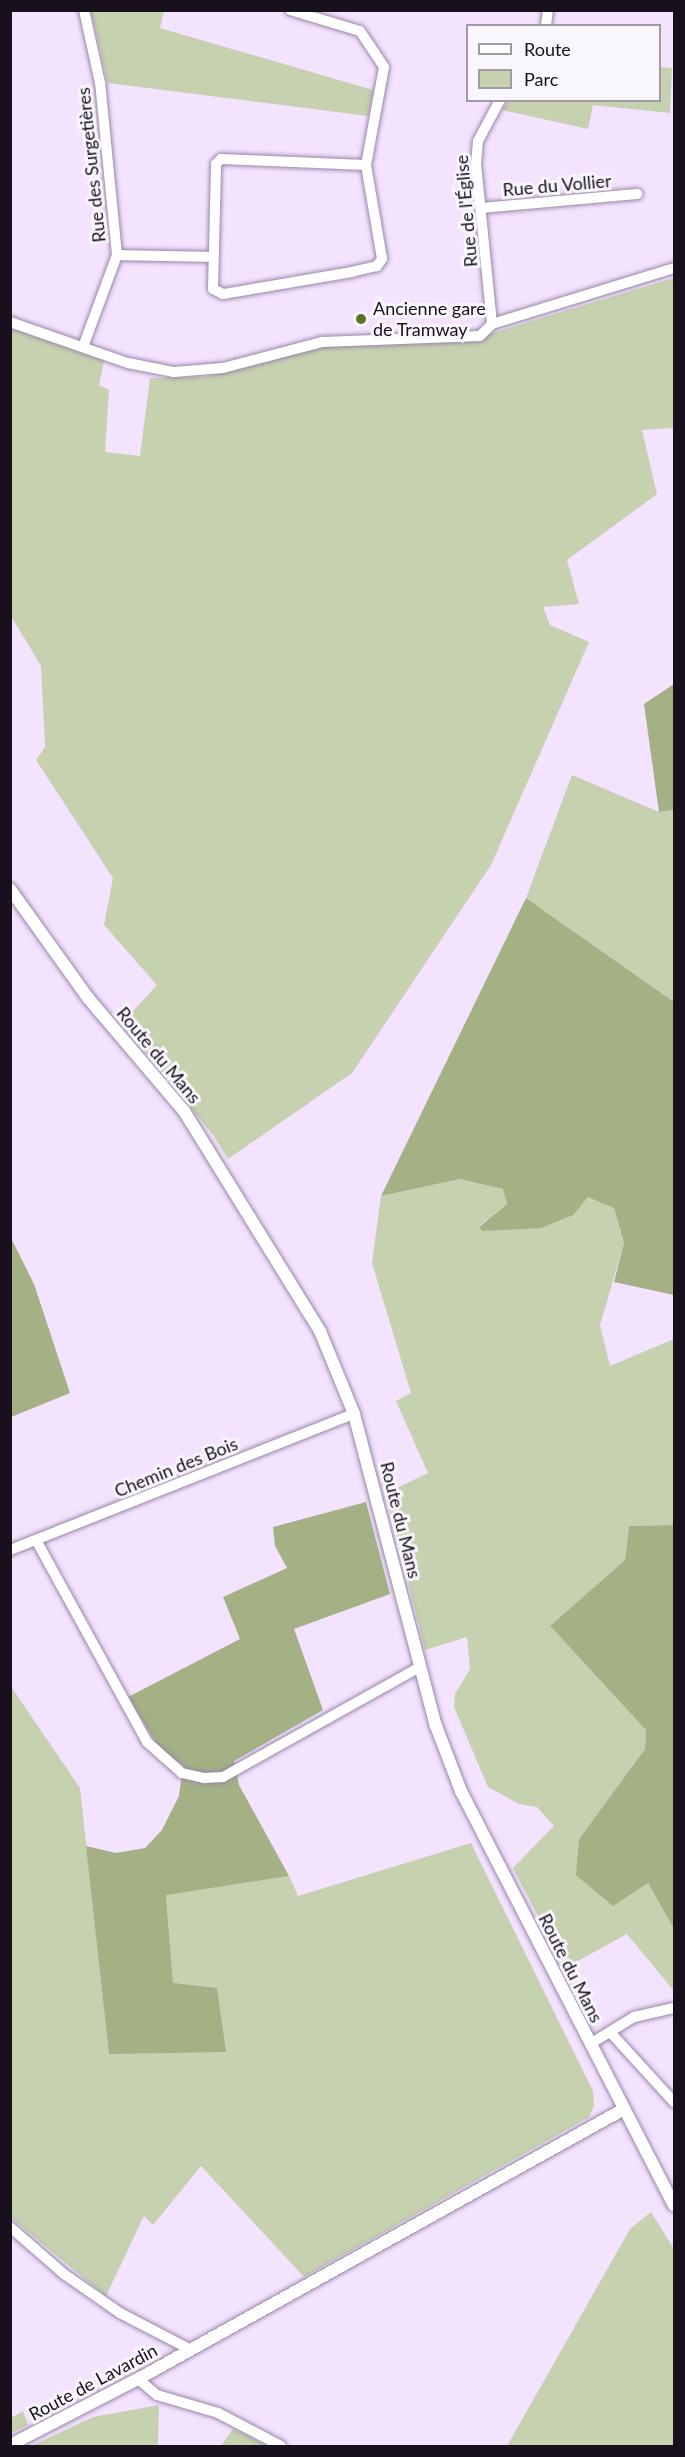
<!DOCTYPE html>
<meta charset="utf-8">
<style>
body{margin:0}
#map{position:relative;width:685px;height:2457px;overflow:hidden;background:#f3e3ff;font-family:Lato,sans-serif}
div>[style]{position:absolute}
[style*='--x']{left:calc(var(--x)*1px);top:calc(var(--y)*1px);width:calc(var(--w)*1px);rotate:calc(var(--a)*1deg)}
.green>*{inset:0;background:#c5d1af}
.forest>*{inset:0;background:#a3b185}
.roads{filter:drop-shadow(0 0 2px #9987a6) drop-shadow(0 0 2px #9987a6)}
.minor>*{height:10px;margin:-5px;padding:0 5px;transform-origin:5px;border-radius:5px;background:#fff}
.tertiary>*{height:12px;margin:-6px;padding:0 6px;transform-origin:6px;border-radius:6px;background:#fff}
.dots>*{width:16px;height:16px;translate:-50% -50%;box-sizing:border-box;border:3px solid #f9f6fd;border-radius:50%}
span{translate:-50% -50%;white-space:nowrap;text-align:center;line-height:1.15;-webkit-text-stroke:6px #f9f6fd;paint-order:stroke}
.street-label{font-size:18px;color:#18111d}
.poi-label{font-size:18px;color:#18111d}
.left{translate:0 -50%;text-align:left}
.frame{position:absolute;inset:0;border:12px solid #18111d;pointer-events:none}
.legend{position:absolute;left:466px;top:24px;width:195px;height:78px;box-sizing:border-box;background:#f9f6fd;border:2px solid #9f9aa3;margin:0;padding:8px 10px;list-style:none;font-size:18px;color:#18111d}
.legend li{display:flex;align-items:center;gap:12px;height:30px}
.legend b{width:30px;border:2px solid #9f9aa3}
</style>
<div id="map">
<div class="green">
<i style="clip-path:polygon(91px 11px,164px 11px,160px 28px,373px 90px,368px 116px,108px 83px)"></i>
<i style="clip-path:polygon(660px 67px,672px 68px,670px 113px,593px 105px,588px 129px,502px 110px,509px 101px,660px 100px)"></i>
<i style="clip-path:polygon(674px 278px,674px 428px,642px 430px,657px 494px,567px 560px,579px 604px,543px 607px,550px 625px,589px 642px,491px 865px,352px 1073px,228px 1159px,213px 1135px,122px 1023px,157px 985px,104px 925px,113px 878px,36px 760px,45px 747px,41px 666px,11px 616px,11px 328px,104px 361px,99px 385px,109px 390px,105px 452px,140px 456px,150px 378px,205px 377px,322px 346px,463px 342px)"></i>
<i style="clip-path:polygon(572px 775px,659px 812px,674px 810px,674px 1002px,526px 898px)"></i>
<i style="clip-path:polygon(460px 1179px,504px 1189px,507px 1204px,479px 1226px,573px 1215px,588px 1196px,614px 1208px,624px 1243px,600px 1325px,610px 1366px,674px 1339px,674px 1525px,629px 1526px,625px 1560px,550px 1626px,646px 1730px,645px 1749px,579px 1839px,648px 1883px,674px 1929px,674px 1991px,627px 1934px,565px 1968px,513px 1868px,554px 1826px,537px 1807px,519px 1804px,488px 1787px,454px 1707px,455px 1694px,470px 1669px,467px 1637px,425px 1650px,386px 1493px,428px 1473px,396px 1401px,411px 1393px,372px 1263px,381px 1196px)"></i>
<i style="clip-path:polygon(10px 1685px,80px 1788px,109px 2054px,173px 1983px,166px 1894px,289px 1876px,298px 1896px,471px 1843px,593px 2091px,594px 2106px,589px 2117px,304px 2277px,201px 2166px,153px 2225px,144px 2216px,106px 2296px,11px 2218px)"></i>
<i style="clip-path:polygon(651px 2212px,674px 2249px,674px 2446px,507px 2446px,630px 2229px)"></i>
<i style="clip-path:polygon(159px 2405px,158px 2446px,31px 2446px,93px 2417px)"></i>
<i style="clip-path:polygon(23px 2411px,28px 2425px,11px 2433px,11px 2418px)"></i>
<i style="clip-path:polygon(233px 2429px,269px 2446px,221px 2446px)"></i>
</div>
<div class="forest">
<i style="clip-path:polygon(674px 684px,674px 810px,659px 812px,644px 704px)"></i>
<i style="clip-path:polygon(526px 898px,674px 1002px,674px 1295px,614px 1282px,624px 1243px,614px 1208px,588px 1197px,573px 1215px,541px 1228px,482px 1231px,479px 1227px,507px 1204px,503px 1189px,460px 1179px,381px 1196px)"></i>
<i style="clip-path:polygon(10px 1236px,34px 1284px,70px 1393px,11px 1417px)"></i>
<i style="clip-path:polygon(366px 1502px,390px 1594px,294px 1629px,323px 1710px,234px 1761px,239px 1785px,289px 1876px,166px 1895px,173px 1983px,217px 1988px,226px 2052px,109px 2054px,86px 1846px,116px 1853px,145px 1848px,162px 1830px,179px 1796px,183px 1766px,158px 1746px,128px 1697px,240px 1639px,223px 1597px,287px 1568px,275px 1546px,273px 1527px)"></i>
<i style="clip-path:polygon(674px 1525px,674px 1929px,648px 1883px,613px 1906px,576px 1875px,579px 1839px,645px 1749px,646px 1730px,550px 1626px,625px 1560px,629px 1526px)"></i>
</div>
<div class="roads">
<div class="minor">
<i style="--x:290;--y:10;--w:73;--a:16.7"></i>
<i style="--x:360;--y:31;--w:43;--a:56.3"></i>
<i style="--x:384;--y:67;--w:100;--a:100.4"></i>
<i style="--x:366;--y:165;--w:95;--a:80.3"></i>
<i style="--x:382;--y:259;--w:9;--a:126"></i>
<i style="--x:377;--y:266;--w:26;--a:167"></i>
<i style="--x:352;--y:272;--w:131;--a:170.3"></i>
<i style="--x:223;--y:294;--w:11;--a:-153"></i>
<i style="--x:213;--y:289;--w:125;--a:-88.6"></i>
<i style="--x:216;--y:164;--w:7;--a:-45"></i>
<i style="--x:221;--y:159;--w:145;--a:2.4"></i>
<i style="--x:546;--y:26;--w:16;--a:-83"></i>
<i style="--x:481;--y:208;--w:157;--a:-5.1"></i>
<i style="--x:117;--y:255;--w:95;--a:1.2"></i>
<i style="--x:10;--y:322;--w:125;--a:19.2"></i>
<i style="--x:128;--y:363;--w:47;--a:11.1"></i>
<i style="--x:174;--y:372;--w:49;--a:-4.7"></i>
<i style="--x:223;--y:368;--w:102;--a:-14.7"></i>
<i style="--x:322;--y:342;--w:158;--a:-2.2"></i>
<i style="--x:480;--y:336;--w:17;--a:-45"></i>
<i style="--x:492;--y:324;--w:161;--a:-95.7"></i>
<i style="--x:476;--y:164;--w:23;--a:-85"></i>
<i style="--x:478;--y:141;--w:47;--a:-61.8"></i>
<i style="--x:492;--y:324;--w:190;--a:-17.1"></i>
<i style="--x:83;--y:347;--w:98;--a:-69.7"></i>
<i style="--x:117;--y:255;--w:173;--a:-95.6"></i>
<i style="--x:100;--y:83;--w:75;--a:-102.4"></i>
<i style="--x:36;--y:1540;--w:230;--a:61.2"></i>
<i style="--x:147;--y:1742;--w:47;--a:41.5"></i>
<i style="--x:182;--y:1773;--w:23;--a:13"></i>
<i style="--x:204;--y:1778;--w:19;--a:-3"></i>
<i style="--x:223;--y:1777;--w:226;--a:-29.2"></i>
<i style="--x:10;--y:1550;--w:370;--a:-21.6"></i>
<i style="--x:610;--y:2032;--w:95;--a:47.6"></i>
<i style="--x:590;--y:2044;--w:52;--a:-31.5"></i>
<i style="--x:634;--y:2017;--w:41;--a:-12.7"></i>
<i style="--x:10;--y:2227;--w:72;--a:41"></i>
<i style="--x:64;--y:2274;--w:68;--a:34.9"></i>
<i style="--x:120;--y:2313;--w:80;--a:27.5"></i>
<i style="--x:138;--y:2379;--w:25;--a:40"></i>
<i style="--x:157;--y:2395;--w:64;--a:16.4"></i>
<i style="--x:218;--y:2413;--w:71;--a:27.6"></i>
</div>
<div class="tertiary">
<i style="--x:10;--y:889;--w:134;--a:54.4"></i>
<i style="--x:88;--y:998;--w:148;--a:49.7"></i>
<i style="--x:184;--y:1111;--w:259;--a:58.3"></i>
<i style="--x:320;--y:1331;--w:90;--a:67.7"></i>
<i style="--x:354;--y:1414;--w:323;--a:75.3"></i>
<i style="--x:436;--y:1726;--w:70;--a:69"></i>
<i style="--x:461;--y:1791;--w:466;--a:62.8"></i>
<i style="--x:10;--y:2445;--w:144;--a:-27.3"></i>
<i style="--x:138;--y:2379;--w:556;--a:-29.05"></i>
</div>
</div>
<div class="dots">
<i style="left:361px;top:319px;background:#5d7121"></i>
</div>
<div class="street-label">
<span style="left:91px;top:165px;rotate:-96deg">Rue des Surgetières</span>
<span style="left:557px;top:185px;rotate:-5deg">Rue du Vollier</span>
<span style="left:466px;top:211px;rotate:-95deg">Rue de l'Église</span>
<span style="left:159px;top:1055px;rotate:50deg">Route du Mans</span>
<span style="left:176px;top:1467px;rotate:-22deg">Chemin des Bois</span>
<span style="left:401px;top:1520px;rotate:76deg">Route du Mans</span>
<span style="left:571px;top:1968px;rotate:63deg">Route du Mans</span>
<span style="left:93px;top:2382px;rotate:-28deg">Route de Lavardin</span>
</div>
<div class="poi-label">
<span class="left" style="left:373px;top:319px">Ancienne gare<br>de Tramway</span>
</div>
<div class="frame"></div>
<ul class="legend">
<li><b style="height:8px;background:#fff"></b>Route</li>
<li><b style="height:16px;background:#c5d1af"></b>Parc</li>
</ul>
</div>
